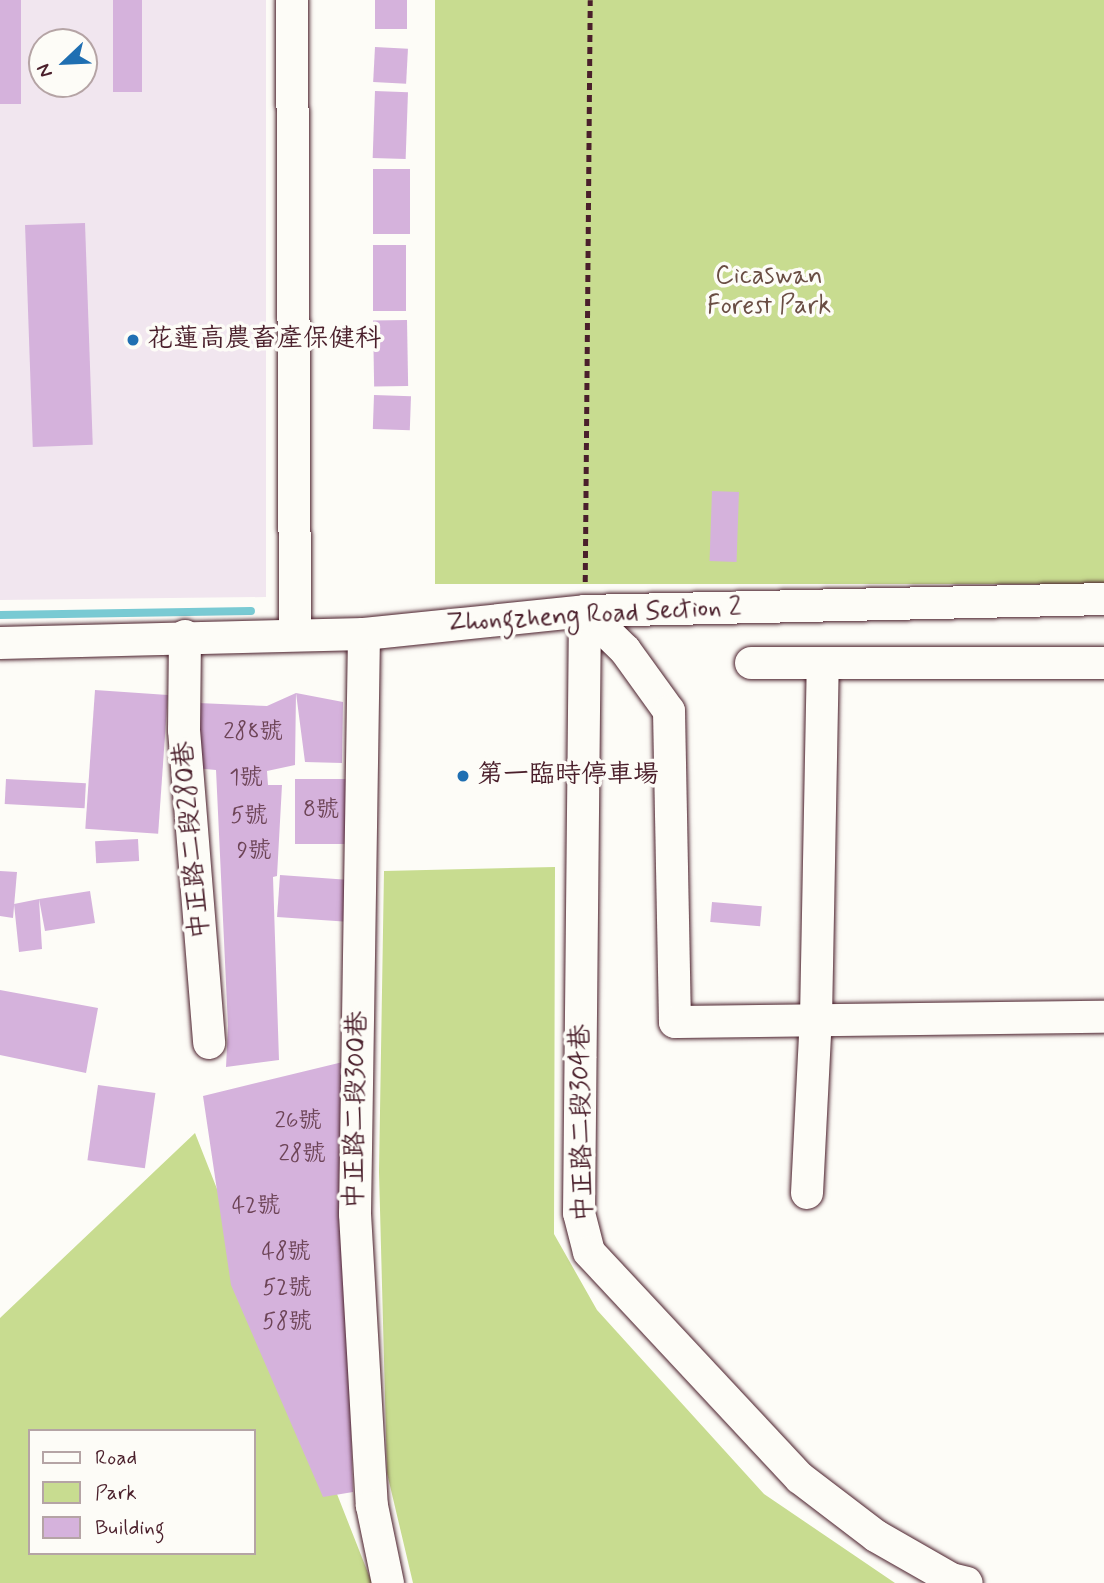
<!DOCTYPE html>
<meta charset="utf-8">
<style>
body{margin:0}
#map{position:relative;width:1104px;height:1583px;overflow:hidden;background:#fdfcf7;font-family:Mynerve,"LXGW WenKai TC",sans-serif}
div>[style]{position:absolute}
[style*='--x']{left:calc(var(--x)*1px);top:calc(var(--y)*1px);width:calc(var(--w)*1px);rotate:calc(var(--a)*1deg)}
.built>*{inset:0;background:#f1e6ef}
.green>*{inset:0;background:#c8dc90;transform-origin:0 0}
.stream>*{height:8px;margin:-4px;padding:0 4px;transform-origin:4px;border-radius:4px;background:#79cad3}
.building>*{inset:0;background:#d5b2dc;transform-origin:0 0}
.path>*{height:4.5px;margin-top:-2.25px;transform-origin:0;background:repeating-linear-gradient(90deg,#4a1f2b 0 7px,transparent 0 12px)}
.roads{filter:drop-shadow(0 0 2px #4a1f2b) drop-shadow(0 0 2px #4a1f2b)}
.minor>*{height:32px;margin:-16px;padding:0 16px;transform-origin:16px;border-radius:16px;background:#fdfcf7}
.dots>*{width:19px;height:19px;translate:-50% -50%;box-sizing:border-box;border:4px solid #fdfcf7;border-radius:50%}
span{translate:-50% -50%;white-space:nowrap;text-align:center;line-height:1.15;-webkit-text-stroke:7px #fdfcf7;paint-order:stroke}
.number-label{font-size:23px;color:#6d4457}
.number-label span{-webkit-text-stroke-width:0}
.park-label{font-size:26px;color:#6a4e44}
.poi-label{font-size:26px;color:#4a1f2b}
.left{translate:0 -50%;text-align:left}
.street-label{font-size:26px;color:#4a1f2b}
.legend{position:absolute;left:28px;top:1429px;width:228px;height:126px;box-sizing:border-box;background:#fdfcf7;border:2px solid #b5a4a5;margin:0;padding:9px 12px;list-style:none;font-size:21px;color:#4a1f2b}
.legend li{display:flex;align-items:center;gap:14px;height:35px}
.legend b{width:35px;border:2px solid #b5a4a5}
.north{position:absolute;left:28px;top:28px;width:70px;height:70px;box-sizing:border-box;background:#fdfcf7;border:2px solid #b5a4a5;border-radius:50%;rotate:247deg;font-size:19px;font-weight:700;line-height:28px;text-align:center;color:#4a1f2b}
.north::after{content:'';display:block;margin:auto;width:24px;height:32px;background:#1f6fb2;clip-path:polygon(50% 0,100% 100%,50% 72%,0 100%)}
</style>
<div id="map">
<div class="built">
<i style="clip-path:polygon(evenodd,0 0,266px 0,266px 597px,0 600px,0 0,42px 42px,84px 42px,84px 84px,42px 84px,42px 42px)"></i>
</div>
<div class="green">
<i style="left:435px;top:0;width:669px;height:584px"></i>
<i style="clip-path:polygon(555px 867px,554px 1234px,597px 1310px,764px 1494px,895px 1583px,413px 1583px,387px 1473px,379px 1172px,384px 871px)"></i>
<i style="clip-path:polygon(evenodd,195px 1133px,372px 1583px,0 1583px,0 1318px,195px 1133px,30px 1431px,254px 1431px,254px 1553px,30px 1553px,30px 1431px)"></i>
</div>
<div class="stream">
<i style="--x:0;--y:615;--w:251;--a:-0.9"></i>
</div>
<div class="building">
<i style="left:0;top:0;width:21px;height:104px"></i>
<i style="left:113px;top:0;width:29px;height:92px"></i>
<i style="left:375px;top:0;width:32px;height:29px"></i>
<i style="left:375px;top:47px;width:33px;height:35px;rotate:3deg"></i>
<i style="left:375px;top:91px;width:33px;height:67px;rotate:2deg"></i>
<i style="left:373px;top:169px;width:37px;height:65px"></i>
<i style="left:85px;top:223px;width:222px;height:60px;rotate:88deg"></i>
<i style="left:373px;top:245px;width:33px;height:66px"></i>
<i style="left:407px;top:320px;width:66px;height:34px;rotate:89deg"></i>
<i style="left:374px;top:395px;width:37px;height:34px;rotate:2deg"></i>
<i style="left:712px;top:491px;width:27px;height:70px;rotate:2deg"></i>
<i style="left:95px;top:690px;width:73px;height:139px;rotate:4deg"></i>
<i style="clip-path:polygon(296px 693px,343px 702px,342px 763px,305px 762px,296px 693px,295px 765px,267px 771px,268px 785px,282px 785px,277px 876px,273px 877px,279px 1060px,226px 1067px,228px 1026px,216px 770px,194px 768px,198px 703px,267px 706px)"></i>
<i style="left:6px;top:779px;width:80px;height:25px;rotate:3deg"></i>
<i style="left:295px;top:779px;width:53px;height:65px"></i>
<i style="left:138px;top:839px;width:22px;height:43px;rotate:87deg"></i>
<i style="clip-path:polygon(0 871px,17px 872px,13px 918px,0 916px)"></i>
<i style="left:280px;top:875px;width:70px;height:42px;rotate:4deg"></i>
<i style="clip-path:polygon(90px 891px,95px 923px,45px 931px,39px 899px,42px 949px,19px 952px,14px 904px,39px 899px)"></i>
<i style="left:712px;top:902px;width:50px;height:20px;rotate:5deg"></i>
<i style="clip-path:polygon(0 990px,98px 1008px,86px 1073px,0 1055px)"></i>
<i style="clip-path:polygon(347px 1061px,344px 1209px,353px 1492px,323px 1497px,231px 1285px,203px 1096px)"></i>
<i style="left:98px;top:1085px;width:58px;height:76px;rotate:8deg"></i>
</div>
<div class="path">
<i style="--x:585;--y:582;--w:582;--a:-89.51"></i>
</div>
<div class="roads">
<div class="minor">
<i style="--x:292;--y:0;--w:635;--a:89.73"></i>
<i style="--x:585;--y:611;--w:602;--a:90.57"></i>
<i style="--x:579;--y:1213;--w:40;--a:75.6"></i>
<i style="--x:589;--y:1252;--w:309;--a:47"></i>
<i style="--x:800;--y:1478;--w:96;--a:37.3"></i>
<i style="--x:876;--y:1536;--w:86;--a:29.8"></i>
<i style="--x:951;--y:1579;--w:16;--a:14"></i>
<i style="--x:585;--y:611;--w:56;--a:44.3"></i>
<i style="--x:625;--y:650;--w:75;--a:54.2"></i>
<i style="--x:669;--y:711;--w:311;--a:88.9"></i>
<i style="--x:675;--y:1022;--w:429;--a:-0.7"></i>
<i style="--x:364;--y:634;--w:580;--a:90.89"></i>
<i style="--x:355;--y:1214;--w:292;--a:86.7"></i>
<i style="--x:372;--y:1506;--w:79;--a:78.3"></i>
<i style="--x:185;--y:636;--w:94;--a:90.6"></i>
<i style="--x:184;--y:730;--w:314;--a:85.4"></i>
<i style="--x:0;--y:643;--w:364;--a:-1.4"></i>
<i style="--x:364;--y:634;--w:222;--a:-5.9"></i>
<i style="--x:585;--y:611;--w:519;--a:-1.32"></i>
<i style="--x:751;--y:663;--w:353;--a:0"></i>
<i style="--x:807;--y:1193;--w:175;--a:-87.1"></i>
<i style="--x:816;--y:1018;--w:355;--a:-88.9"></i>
</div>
</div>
<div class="dots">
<i style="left:133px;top:340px;background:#1f6fb2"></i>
<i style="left:463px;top:776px;background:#1f6fb2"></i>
</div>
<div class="number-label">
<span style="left:253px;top:732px">288號</span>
<span style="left:246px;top:778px">1號</span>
<span style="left:321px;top:810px">8號</span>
<span style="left:249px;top:816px">5號</span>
<span style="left:254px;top:851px">9號</span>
<span style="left:298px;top:1121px">26號</span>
<span style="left:302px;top:1154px">28號</span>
<span style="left:256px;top:1206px">42號</span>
<span style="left:286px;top:1252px">48號</span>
<span style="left:287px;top:1288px">52號</span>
<span style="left:287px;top:1322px">58號</span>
</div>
<div class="park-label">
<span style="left:769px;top:292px">Cicaswan<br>Forest Park</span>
</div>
<div class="poi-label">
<span class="left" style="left:147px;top:340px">花蓮高農畜產保健科</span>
<span class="left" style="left:477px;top:776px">第一臨時停車場</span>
</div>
<div class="street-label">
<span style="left:594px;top:616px;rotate:-3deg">Zhongzheng Road Section 2</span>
<span style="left:193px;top:840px;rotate:-95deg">中正路二段280巷</span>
<span style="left:357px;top:1110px;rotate:-89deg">中正路二段300巷</span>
<span style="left:583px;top:1123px;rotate:-91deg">中正路二段304巷</span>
</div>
<ul class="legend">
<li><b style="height:9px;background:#fdfcf7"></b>Road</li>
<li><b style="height:19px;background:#c8dc90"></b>Park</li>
<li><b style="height:19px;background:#d5b2dc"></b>Building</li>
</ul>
<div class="north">N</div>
</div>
